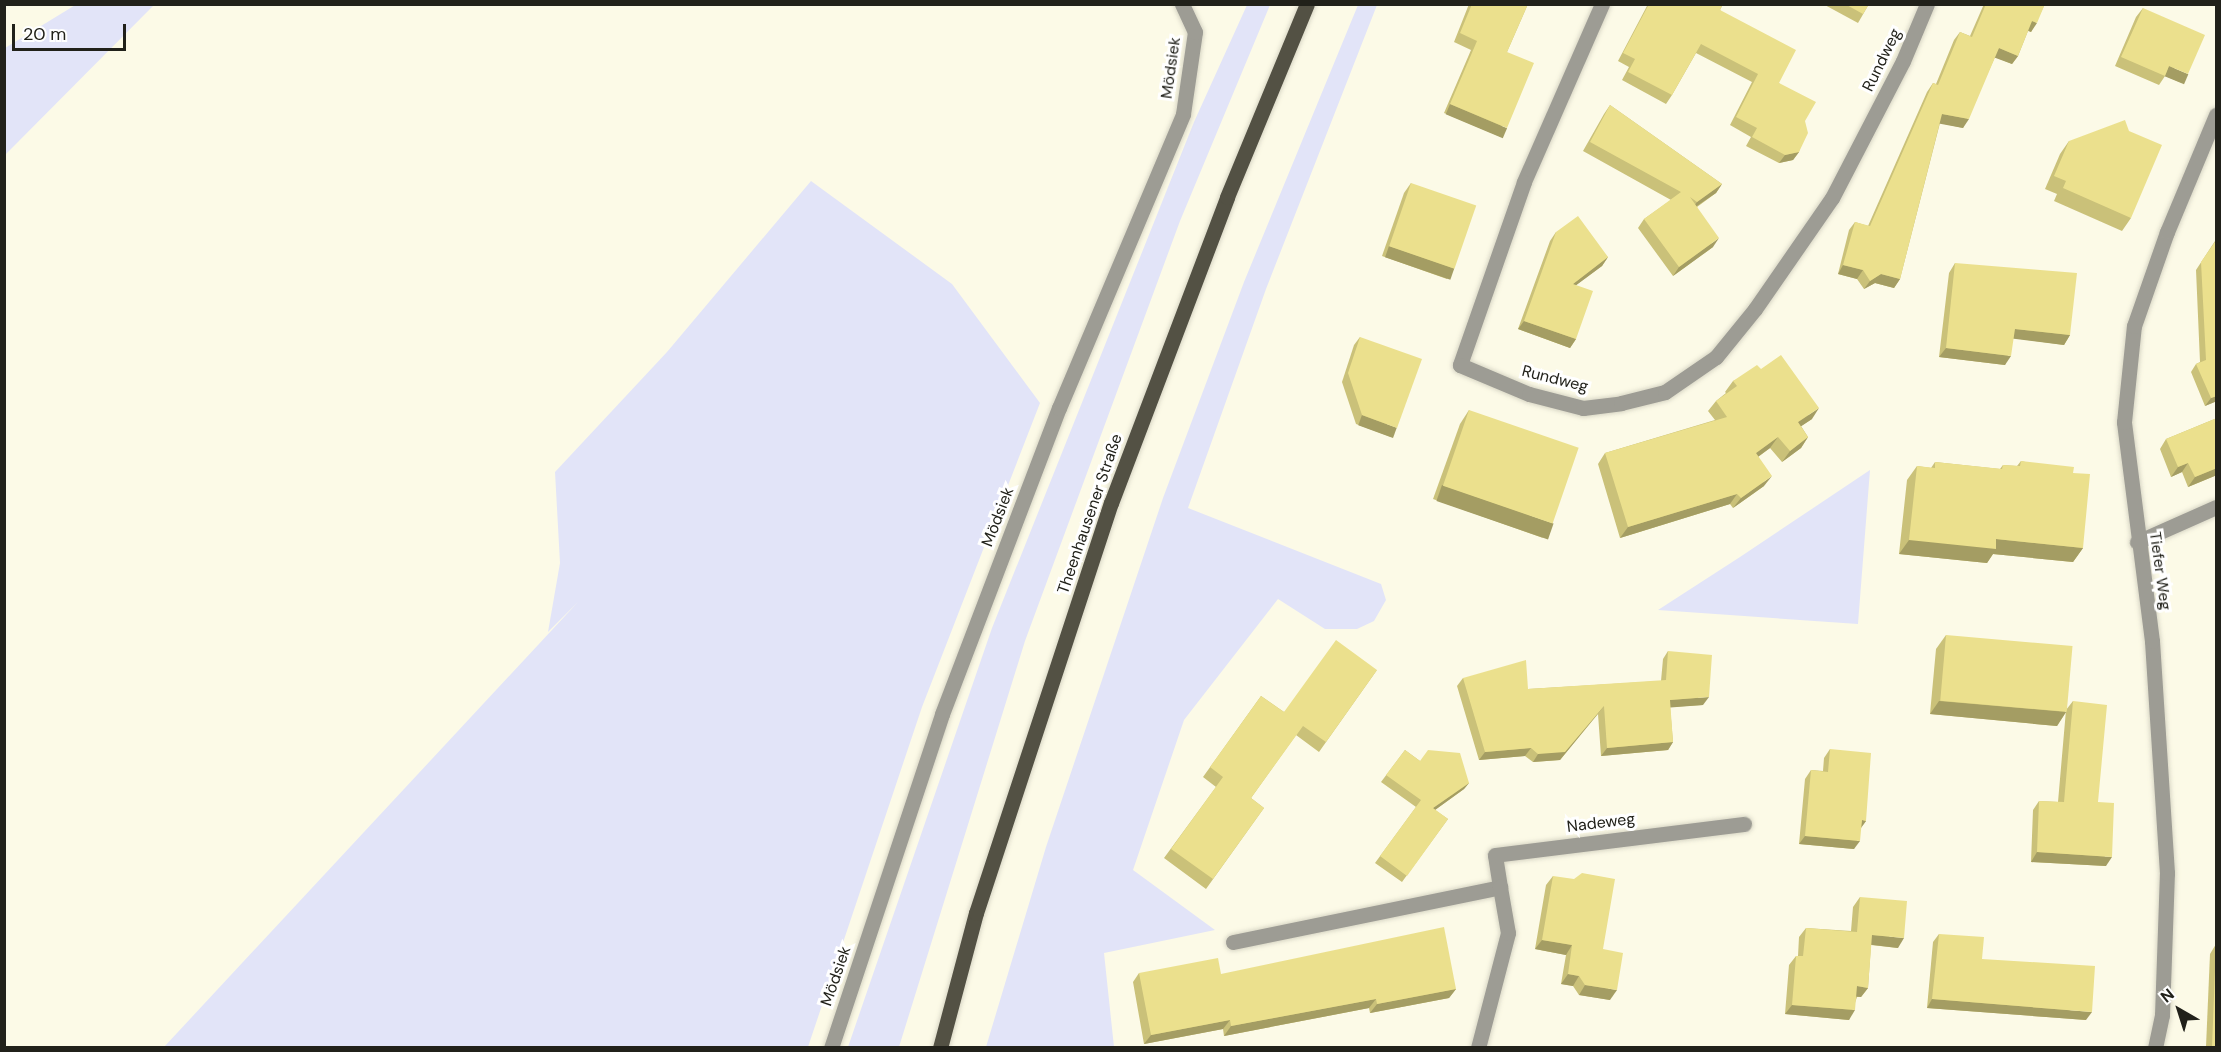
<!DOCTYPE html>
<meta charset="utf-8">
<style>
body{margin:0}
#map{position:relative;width:2221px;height:1052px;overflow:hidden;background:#fcfae7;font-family:"DM Sans",sans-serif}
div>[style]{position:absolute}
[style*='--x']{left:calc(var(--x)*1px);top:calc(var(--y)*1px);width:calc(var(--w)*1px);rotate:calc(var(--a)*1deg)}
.green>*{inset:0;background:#e2e4f8}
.roads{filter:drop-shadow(0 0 2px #d9d7c6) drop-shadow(0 0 2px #d9d7c6)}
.minor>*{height:15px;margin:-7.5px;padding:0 7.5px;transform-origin:7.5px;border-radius:7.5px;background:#9d9c94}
.major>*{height:15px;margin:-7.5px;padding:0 7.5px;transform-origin:7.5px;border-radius:7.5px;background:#535144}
.wall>*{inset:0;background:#cac179}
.shaded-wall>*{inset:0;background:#a49d63;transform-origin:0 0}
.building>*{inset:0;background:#ebe08d;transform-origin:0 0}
span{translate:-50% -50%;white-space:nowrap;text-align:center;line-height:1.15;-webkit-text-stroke:6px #fff;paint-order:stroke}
.street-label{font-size:16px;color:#21211a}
.frame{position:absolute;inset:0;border:6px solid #21211a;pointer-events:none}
.north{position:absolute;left:2149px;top:980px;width:60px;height:60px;-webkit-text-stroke:4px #fff;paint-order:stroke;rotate:321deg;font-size:16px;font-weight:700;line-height:24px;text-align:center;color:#21211a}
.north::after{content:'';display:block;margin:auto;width:21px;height:27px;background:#21211a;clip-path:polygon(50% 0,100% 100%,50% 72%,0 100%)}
.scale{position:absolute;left:12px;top:24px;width:114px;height:27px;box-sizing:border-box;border:3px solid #21211a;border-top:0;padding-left:8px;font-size:18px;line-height:21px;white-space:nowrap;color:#21211a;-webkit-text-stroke:4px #fff;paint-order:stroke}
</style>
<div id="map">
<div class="green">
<i style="clip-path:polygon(77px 4px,154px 5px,5px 155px,5px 48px)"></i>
<i style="clip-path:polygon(1247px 5px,1270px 5px,1180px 221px,1025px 641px,899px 1047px,848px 1047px,992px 628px,1194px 122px)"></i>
<i style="clip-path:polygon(1358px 5px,1377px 5px,1266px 289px,1188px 508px,1381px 584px,1386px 600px,1374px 621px,1357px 629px,1325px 629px,1278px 599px,1184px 720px,1133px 870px,1215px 930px,1104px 953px,1114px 1047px,986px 1047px,1046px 847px,1163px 498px,1244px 282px)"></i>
<i style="clip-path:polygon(811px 181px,952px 284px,1040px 403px,922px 707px,808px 1047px,164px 1047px,578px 602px,548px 632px,560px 563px,555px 472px,667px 352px)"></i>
<i style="clip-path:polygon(1870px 470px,1858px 624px,1658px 610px,1740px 557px)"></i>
</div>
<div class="roads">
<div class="minor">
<i style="--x:1602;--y:4;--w:194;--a:113.7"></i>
<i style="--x:1524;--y:182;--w:194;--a:109.3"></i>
<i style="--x:1460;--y:365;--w:75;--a:22.8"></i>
<i style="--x:1529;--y:394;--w:56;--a:14.5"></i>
<i style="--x:1583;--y:408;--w:38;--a:-7"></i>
<i style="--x:1621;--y:403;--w:45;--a:-14"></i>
<i style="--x:1665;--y:392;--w:62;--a:-34.5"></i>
<i style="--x:1716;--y:357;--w:62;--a:-50.9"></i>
<i style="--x:1755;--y:309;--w:135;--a:-55.3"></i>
<i style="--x:1832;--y:198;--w:154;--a:-62.6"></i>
<i style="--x:1903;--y:61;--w:62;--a:-67.2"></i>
<i style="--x:2137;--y:542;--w:86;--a:-23.9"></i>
<i style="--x:1233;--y:942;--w:273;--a:-11.6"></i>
<i style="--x:1500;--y:887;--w:32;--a:-99"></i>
<i style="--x:1495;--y:855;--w:251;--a:-7.1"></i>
<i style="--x:831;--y:1048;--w:352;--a:-71.6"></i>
<i style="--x:942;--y:714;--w:328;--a:-69.1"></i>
<i style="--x:1059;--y:408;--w:319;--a:-67.1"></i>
<i style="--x:1183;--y:114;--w:83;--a:-81.7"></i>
<i style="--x:1195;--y:32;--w:31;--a:-115"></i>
<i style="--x:1478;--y:1048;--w:119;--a:-75.4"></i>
<i style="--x:1508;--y:933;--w:47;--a:-99.9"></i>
<i style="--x:2155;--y:1048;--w:34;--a:-78"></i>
<i style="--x:2162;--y:1015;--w:142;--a:-88"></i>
<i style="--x:2167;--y:873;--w:232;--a:-93.7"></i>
<i style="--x:2152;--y:641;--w:221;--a:-97.3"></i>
<i style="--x:2124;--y:422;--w:97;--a:-84.1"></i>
<i style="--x:2134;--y:326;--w:100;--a:-70.7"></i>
<i style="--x:2167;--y:232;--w:127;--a:-67.3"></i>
</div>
<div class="major">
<i style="--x:940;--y:1048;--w:140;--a:-75.1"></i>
<i style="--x:976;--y:913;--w:432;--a:-71.8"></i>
<i style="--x:1111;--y:503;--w:327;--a:-69.2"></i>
<i style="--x:1227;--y:197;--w:209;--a:-67.5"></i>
</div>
</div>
<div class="wall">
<i style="clip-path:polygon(1469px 4px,1528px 4px,1507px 52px,1501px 137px,1444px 113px,1471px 50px,1454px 42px)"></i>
<i style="clip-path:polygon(1648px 4px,1723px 4px,1720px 10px,1779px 83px,1805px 121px,1799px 152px,1793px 160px,1779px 163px,1746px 146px,1751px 137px,1730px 125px,1752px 82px,1696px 53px,1672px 95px,1666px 104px,1622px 80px,1629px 67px,1618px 61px)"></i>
<i style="clip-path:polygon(1823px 4px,1869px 4px,1858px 23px)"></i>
<i style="clip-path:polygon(1984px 4px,2045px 4px,2031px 32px,2028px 31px,2018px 56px,2012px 64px,1995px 57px,1963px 128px,1940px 123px,1900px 279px,1894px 288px,1875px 283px,1864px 289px,1857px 279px,1838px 274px,1849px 230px,1855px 222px,1868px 226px,1927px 92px,1933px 83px,1936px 84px,1954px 40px,1960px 32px,1970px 36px)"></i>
<i style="clip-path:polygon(2143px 8px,2182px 83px,2165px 76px,2159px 85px,2115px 66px,2136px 17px)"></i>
<i style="clip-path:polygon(1610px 105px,1722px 184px,1716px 193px,1697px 207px,1713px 247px,1673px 276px,1638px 228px,1644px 219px,1671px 200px,1583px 151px,1604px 114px)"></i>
<i style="clip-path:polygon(2069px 141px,2131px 218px,2122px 231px,2054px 201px,2057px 194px,2045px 189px,2060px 154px)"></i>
<i style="clip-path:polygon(1411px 183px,1454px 269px,1447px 279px,1382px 256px,1404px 193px)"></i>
<i style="clip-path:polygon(1556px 232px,1608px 257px,1602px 266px,1576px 285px,1576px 339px,1570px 348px,1518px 329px,1550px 241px)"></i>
<i style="clip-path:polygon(2217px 238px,2217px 401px,2205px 406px,2191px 372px,2196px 364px,2200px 362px,2196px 270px)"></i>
<i style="clip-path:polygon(1955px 263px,2070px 335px,2064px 345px,2013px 338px,2005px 365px,1939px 357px,1949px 273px)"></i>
<i style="clip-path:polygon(1360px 337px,1391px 437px,1356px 424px,1342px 382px,1354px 345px)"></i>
<i style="clip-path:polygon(1761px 369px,1812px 419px,1801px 426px,1808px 437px,1801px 448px,1782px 462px,1770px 448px,1758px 457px,1764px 486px,1733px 508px,1730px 504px,1620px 538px,1598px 464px,1605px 453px,1715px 420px,1708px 411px,1716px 401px,1726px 393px,1725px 392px,1733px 381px)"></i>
<i style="clip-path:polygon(1469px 410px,1543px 538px,1433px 499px,1460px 424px)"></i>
<i style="clip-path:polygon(2217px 418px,2217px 475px,2188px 487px,2182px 472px,2171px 477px,2160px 449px,2166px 439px)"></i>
<i style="clip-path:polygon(2021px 461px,2073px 473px,2083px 548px,2073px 562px,1993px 554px,1987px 563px,1899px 554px,1907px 480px,1917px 466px,1931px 468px,1935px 462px,2000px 469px,2003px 465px,2017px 466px)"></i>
<i style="clip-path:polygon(1946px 635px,2066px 712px,2057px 726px,1930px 714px,1936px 649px)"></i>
<i style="clip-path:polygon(1668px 651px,1703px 705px,1670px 707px,1673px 742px,1668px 750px,1601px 756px,1598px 714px,1560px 760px,1533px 762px,1525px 756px,1479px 760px,1457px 686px,1463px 678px,1528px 689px,1661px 681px,1663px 659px)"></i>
<i style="clip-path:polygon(1377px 670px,1319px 752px,1296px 735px,1251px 798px,1264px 808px,1206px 889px,1164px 858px,1216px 787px,1203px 777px,1261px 696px,1284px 712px)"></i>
<i style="clip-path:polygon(2073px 701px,2098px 802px,2106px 866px,2031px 862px,2033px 810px,2039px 801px,2058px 802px,2066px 710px)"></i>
<i style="clip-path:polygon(1830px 749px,1866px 821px,1861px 828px,1854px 849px,1799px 844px,1805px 779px,1811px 770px,1823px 771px,1824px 758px)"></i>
<i style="clip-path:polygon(1405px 750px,1420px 761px,1469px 783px,1464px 789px,1435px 810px,1448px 819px,1402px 882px,1375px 863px,1416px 807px,1381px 782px)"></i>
<i style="clip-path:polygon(1553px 876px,1603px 949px,1610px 1000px,1579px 995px,1573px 986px,1561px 984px,1566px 955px,1535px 949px,1546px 885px)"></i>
<i style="clip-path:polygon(1860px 897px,1898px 948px,1871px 945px,1868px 988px,1861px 997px,1857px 997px,1849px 1020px,1785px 1014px,1789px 965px,1796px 956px,1798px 956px,1799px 937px,1806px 928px,1851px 931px,1853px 907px)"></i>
<i style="clip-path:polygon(1939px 934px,1982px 959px,2086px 1020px,1927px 1008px,1933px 942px)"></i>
<i style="clip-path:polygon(2216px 944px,2217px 1047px,2206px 1047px,2210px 954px)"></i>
<i style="clip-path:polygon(1139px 973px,1221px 974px,1456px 989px,1449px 998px,1370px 1013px,1369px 1008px,1224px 1036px,1223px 1029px,1144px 1044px,1133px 982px)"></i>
</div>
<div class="shaded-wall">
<i style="clip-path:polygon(2032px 21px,2037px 23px,2031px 32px,2027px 30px)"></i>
<i style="clip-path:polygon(1999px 48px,2018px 56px,2012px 64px,1993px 57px)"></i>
<i style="left:2169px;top:66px;width:21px;height:11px;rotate:23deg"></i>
<i style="left:1450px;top:104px;width:62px;height:11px;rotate:23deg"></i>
<i style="clip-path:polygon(1942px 114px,1969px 119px,1963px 128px,1936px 123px)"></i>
<i style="clip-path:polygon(1799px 152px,1793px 160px,1779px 163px,1785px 155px)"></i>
<i style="clip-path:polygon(1722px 184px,1716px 193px,1691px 210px,1697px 202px)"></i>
<i style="clip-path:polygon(1719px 238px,1713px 247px,1673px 276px,1679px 267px)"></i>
<i style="left:1389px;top:246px;width:69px;height:12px;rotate:19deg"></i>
<i style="clip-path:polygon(1608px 257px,1602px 266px,1567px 292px,1573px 284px)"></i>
<i style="clip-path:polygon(1843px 265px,1863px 270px,1857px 279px,1838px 274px)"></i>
<i style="clip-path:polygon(1881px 274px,1900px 279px,1894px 288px,1875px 283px,1864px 289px,1870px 281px)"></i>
<i style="clip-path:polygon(1524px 321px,1576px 339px,1570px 348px,1518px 329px)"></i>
<i style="clip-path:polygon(2015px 329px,2070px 335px,2064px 345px,2008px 338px)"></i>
<i style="clip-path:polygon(1946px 348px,2011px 356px,2005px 365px,1939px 357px)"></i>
<i style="clip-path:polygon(2217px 396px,2217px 401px,2205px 406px,2211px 398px)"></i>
<i style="clip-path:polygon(1819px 408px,1812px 419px,1791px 433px,1798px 422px)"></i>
<i style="left:1362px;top:415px;width:37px;height:11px;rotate:20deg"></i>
<i style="clip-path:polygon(1778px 437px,1770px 448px,1748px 464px,1756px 453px)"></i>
<i style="clip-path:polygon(1808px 437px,1801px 448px,1782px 462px,1790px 451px)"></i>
<i style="clip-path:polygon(2188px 463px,2182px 472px,2171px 477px,2178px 467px)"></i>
<i style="clip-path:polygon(2217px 468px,2217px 475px,2188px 487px,2195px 477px)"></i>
<i style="clip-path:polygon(1772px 476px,1764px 486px,1733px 508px,1741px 498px)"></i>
<i style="left:1442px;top:485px;width:118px;height:17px;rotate:19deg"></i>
<i style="clip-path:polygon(1737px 494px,1730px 504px,1620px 538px,1628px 527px)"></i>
<i style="clip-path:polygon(1996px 539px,2083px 548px,2073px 562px,1993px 554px,1987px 563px,1899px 554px,1909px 540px)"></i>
<i style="clip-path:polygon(1709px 697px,1703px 705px,1664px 708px,1670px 700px)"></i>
<i style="clip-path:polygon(1939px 701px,2066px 712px,2057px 726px,1930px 714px)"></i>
<i style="clip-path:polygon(1604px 706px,1560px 760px,1533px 762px,1538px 754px)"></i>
<i style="clip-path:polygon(1673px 742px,1668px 750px,1601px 756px,1607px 748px)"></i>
<i style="clip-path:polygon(1531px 748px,1525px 756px,1479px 760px,1485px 752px)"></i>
<i style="clip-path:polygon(1469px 783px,1464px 789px,1428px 815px,1433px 808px)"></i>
<i style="clip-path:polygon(1862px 820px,1866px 821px,1860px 829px)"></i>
<i style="clip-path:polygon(1805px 836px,1860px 841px,1854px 849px,1799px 844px)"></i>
<i style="clip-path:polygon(2037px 852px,2112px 857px,2106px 866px,2031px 862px)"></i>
<i style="clip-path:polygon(1872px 935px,1904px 938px,1898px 948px,1865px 944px)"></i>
<i style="clip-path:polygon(1542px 940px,1572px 945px,1566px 955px,1535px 949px)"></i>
<i style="clip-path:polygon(1568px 974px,1579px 976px,1573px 986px,1561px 984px)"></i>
<i style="clip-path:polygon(1585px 985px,1617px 990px,1610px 1000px,1579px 995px)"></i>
<i style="clip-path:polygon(1857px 986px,1868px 988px,1861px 997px,1851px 996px)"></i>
<i style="clip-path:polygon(1456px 989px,1449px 998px,1370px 1013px,1377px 1004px)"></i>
<i style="clip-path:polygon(1376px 999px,1369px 1008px,1224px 1036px,1231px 1026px)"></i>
<i style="clip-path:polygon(1932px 999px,2092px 1012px,2086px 1020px,1927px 1008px)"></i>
<i style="clip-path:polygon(1792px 1005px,1855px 1010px,1849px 1020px,1785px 1014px)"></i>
<i style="clip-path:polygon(1230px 1020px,1223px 1029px,1144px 1044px,1151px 1035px)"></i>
</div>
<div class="building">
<i style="clip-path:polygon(1472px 4px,1528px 4px,1507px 52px,1534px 63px,1507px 128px,1450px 104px,1477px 41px,1460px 33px)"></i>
<i style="clip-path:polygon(1649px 4px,1723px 4px,1720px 10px,1796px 50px,1779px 83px,1816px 102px,1805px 121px,1808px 133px,1799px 152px,1785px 155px,1752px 137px,1757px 128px,1736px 117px,1758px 74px,1701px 44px,1672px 95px,1628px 72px,1635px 59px,1623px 53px)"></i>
<i style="clip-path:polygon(1845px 4px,1869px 4px,1863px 14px)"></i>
<i style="clip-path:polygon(1986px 4px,2045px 4px,2037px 23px,2032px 21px,2018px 56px,1999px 48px,1969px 119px,1942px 114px,1900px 279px,1881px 274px,1870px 281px,1863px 270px,1843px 265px,1855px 222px,1870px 226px,1933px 83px,1938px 85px,1960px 32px,1972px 37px)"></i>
<i style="clip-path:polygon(2143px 8px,2205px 35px,2188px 74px,2169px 66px,2165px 76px,2121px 57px)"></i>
<i style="clip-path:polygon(1610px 105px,1722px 184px,1697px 202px,1690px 197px,1719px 238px,1679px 267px,1644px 219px,1681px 192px,1590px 142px)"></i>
<i style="clip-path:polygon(2125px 120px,2129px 131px,2162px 145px,2131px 218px,2063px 188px,2066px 181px,2054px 176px,2069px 141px)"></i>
<i style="left:1411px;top:183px;width:69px;height:67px;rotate:19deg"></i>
<i style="clip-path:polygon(1578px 216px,1608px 257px,1573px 284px,1593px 291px,1576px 339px,1524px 321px,1556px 232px)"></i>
<i style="clip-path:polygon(2217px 239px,2217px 396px,2211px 398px,2196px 364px,2206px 360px,2201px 262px)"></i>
<i style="clip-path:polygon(1955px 263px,2077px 273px,2070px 335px,2015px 329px,2011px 356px,1946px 348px)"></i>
<i style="clip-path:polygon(1360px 337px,1422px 359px,1397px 428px,1362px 415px,1348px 373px)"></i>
<i style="clip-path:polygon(1781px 355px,1819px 408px,1798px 422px,1808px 437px,1790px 451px,1778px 437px,1756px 453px,1772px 476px,1741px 498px,1737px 494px,1628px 527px,1605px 453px,1727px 417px,1716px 401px,1737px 386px,1733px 381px,1757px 365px,1761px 369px)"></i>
<i style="left:1469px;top:410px;width:116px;height:80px;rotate:19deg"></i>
<i style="clip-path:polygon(2217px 418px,2217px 468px,2195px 477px,2188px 463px,2178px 467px,2166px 439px)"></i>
<i style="clip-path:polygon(2021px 461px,2074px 467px,2073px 473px,2090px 474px,2083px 548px,1996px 539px,1996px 549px,1909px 540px,1917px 466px,1935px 468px,1935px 462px,2002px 469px,2003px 465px,2020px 466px)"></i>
<i style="left:1946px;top:635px;width:127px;height:66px;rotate:5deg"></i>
<i style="clip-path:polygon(1336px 640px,1377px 670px,1326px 742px,1303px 726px,1251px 798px,1264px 808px,1213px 879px,1171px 849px,1223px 777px,1210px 767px,1261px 696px,1284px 712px)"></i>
<i style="clip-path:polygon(1668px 651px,1712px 655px,1709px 697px,1670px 700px,1673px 742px,1607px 748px,1604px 706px,1565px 752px,1538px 754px,1531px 748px,1485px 752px,1463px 678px,1526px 660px,1528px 689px,1666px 680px)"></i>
<i style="clip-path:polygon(2073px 701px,2107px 705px,2098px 802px,2114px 803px,2112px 857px,2037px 852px,2039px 801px,2064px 802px)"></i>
<i style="clip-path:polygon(1830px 749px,1871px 753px,1866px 821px,1862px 820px,1860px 841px,1805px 836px,1811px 770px,1828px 772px)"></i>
<i style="clip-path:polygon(1405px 750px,1420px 761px,1428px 750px,1460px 753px,1469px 783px,1433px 808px,1448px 819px,1407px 876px,1380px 856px,1421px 800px,1386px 775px)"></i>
<i style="clip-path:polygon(1582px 873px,1615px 879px,1603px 949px,1623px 953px,1617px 990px,1585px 985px,1579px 976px,1568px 974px,1572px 945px,1542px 940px,1553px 876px,1574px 879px)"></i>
<i style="clip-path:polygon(1860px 897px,1907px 901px,1904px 938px,1872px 935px,1868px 988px,1857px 986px,1855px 1010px,1792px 1005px,1796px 956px,1803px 956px,1806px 928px,1857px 932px)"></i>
<i style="clip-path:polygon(1444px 927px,1456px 989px,1377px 1004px,1376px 999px,1231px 1026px,1230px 1020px,1151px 1035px,1139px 973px,1218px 958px,1221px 974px)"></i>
<i style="clip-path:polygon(1939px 934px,1984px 937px,1982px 959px,2095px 966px,2092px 1012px,1932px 999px)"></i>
<i style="clip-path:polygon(2216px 944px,2217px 1047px,2212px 1047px)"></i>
</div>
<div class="street-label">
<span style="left:1882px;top:60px;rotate:-64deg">Rundweg</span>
<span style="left:1171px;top:68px;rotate:-82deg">Mödsiek</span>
<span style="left:1555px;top:379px;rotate:14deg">Rundweg</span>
<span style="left:1090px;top:514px;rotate:-71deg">Theenhausener Straße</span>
<span style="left:998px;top:517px;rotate:-69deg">Mödsiek</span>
<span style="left:2160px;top:571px;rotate:82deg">Tiefer Weg</span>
<span style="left:1601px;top:823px;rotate:-7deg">Nadeweg</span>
<span style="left:836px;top:976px;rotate:-71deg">Mödsiek</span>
</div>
<div class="frame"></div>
<div class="north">N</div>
<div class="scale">20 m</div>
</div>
